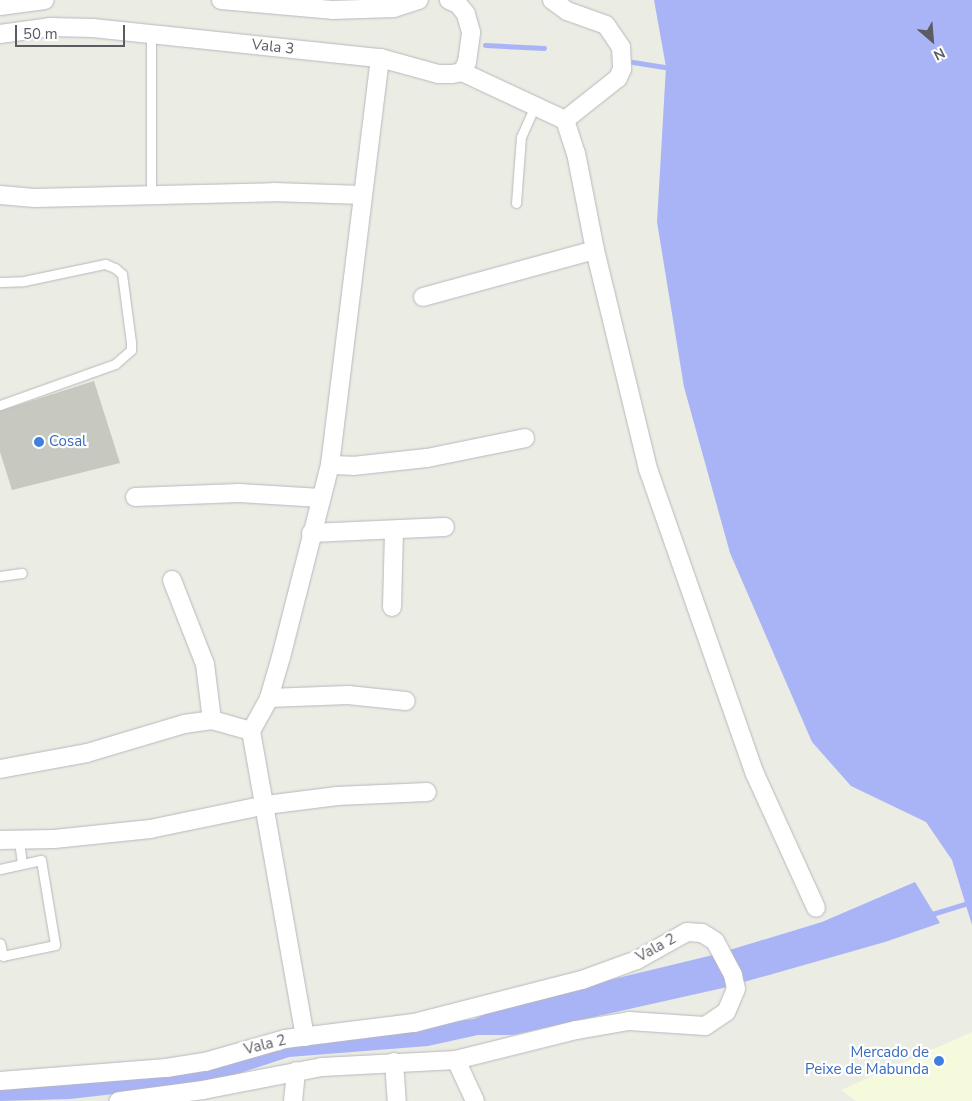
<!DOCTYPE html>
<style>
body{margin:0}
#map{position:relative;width:972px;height:1101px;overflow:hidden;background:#ebece3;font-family:"Nunito Sans",sans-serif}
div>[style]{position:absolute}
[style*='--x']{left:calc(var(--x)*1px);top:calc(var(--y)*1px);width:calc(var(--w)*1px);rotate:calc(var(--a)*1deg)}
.commercial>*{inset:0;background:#f4fadb}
.water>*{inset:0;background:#a9b4f6}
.stream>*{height:4.5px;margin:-2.25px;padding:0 2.25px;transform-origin:2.25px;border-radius:2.25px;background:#a9b4f6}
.building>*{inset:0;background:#c7c8c0}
.roads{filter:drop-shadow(0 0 1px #b8b8be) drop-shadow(0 0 1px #b8b8be)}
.service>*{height:9px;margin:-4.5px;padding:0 4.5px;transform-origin:4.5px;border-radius:4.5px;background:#fff}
.minor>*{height:18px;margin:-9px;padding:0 9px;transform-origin:9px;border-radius:9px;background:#fff}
.dots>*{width:14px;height:14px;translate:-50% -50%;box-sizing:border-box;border:2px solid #fff;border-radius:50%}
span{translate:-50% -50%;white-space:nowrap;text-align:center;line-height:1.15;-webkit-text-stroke:4.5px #fff;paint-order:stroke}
.street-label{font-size:15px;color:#5b5b62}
.shop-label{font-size:15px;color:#366cbe}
.left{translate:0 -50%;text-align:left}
.right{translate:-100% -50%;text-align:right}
.north{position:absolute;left:907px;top:15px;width:50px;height:50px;-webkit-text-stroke:4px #fff;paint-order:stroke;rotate:153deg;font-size:14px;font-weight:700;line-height:20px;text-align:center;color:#5b5b62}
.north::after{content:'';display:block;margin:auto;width:18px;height:22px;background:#5b5b62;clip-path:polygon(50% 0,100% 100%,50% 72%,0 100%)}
.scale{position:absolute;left:15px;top:25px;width:110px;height:22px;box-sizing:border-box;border:2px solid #5b5b62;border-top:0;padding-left:6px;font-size:15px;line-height:18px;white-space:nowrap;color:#5b5b62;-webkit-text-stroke:4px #fff;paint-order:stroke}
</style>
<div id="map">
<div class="commercial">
<i style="clip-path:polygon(972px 1032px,972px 1101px,856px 1101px,841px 1090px)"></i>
</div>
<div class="water">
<i style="clip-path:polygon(654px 0,972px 0,972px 925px,952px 860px,926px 822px,851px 786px,812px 742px,730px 553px,684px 387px,657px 222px,666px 67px)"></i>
<i style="clip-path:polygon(915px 882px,940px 923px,885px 942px,723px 988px,513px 1035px,478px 1035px,428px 1046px,289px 1057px,210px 1083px,70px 1099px,0 1101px,0 1088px,70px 1085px,114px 1073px,284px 1042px,474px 1019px,506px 1005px,713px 955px,822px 922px)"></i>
</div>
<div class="stream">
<i style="--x:485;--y:45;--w:59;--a:2.9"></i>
<i style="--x:633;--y:62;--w:33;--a:9"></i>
<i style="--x:929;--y:915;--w:39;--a:-17"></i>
</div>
<div class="building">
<i style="clip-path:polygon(94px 381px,120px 463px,12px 490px,0 452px,0 411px)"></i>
</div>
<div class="roads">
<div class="service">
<i style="--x:151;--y:35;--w:159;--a:90"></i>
<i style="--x:516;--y:203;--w:66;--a:-85.7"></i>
<i style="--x:521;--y:137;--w:32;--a:-66"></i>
<i style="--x:0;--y:282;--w:24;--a:-2"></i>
<i style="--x:24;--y:281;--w:83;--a:-11.9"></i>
<i style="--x:105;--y:264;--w:11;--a:22"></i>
<i style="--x:115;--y:268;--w:9;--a:41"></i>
<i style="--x:122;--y:274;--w:69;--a:82.5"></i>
<i style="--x:131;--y:342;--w:8;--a:90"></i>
<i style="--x:131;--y:350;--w:21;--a:139"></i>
<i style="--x:115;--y:364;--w:122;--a:160.4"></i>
<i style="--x:0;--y:576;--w:22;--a:-8"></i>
<i style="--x:19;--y:840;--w:24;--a:83"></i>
<i style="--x:0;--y:869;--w:42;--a:-12.4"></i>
<i style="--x:41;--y:860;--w:86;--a:80.6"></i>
<i style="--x:55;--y:945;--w:53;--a:168.1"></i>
<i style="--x:3;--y:956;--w:13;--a:-103"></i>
</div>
<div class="minor">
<i style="--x:221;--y:0;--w:111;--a:5.1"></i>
<i style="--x:332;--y:10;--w:62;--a:-1.8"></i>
<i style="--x:394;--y:8;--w:26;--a:-18"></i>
<i style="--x:552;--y:0;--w:19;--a:36"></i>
<i style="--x:567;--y:11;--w:41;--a:19.7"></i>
<i style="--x:606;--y:25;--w:27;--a:56"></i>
<i style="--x:621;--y:47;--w:22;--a:87"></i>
<i style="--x:622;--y:69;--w:10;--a:114"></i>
<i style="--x:618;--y:78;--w:68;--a:141.6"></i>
<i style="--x:565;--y:120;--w:35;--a:72"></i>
<i style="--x:576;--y:153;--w:99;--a:78.9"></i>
<i style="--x:595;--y:250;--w:225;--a:76.4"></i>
<i style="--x:648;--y:469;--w:323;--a:70.7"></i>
<i style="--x:755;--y:774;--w:147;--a:65.5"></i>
<i style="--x:0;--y:6;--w:45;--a:-7.6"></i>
<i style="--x:0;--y:34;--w:50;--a:-8"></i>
<i style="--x:50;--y:27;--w:43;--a:1.3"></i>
<i style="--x:93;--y:28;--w:289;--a:6"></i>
<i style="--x:380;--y:58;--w:60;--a:15.4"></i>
<i style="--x:438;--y:74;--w:14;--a:0"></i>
<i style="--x:452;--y:74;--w:10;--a:-11"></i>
<i style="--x:462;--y:72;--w:11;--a:-63"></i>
<i style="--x:467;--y:62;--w:30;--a:-82"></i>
<i style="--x:471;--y:32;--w:19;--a:-106"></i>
<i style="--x:466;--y:14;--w:13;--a:-129"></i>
<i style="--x:458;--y:4;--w:10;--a:-156"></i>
<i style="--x:462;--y:72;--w:114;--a:25"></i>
<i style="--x:0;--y:195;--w:35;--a:5"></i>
<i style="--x:35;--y:198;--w:239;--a:-1.4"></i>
<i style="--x:274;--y:192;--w:88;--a:2"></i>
<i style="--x:423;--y:297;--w:178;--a:-15.3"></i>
<i style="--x:330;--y:465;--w:23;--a:2"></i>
<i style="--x:353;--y:466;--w:74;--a:-6.2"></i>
<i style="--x:427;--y:458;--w:100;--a:-11.5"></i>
<i style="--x:135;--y:497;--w:104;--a:-2.2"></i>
<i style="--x:239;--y:493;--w:82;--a:3.5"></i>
<i style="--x:311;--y:533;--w:134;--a:-2.6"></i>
<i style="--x:172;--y:580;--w:90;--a:68.6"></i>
<i style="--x:205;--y:664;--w:56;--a:82.9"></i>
<i style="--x:392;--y:607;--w:77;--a:-88.5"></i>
<i style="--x:269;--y:698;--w:79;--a:-2.2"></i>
<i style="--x:348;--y:695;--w:58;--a:5.9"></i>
<i style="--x:0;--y:769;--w:88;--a:-10.4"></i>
<i style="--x:87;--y:753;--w:101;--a:-16.6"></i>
<i style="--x:184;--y:724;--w:28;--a:-8"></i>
<i style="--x:212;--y:720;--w:41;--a:15.8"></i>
<i style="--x:0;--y:840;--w:54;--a:-1.1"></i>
<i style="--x:54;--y:839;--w:97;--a:-5.9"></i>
<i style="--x:150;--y:829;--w:118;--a:-11.7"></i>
<i style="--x:266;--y:805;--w:72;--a:-7.2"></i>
<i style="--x:337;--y:796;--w:90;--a:-2.5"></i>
<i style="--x:305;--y:1037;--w:311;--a:-100"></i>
<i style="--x:251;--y:731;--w:38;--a:-61"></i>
<i style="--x:269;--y:698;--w:43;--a:-73.7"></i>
<i style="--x:281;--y:657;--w:198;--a:-75.7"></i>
<i style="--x:330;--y:465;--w:410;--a:-83"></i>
<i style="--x:456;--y:1060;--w:45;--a:65.1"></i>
<i style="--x:394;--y:1062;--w:39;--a:86"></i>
<i style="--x:0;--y:1081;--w:167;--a:-4.5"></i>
<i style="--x:166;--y:1068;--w:39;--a:-9"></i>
<i style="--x:205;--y:1062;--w:83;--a:-16"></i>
<i style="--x:285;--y:1039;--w:130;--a:-7.1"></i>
<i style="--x:414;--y:1023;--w:173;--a:-14.4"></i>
<i style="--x:582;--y:980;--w:59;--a:-20"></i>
<i style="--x:637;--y:960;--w:57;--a:-29.2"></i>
<i style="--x:687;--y:932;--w:15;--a:4"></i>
<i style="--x:702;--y:933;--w:15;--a:32"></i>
<i style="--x:715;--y:941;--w:38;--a:62"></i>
<i style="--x:733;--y:975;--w:14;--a:78"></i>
<i style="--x:736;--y:989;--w:25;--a:113"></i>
<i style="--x:726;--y:1012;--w:25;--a:146"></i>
<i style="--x:705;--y:1026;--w:76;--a:-176.2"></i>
<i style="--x:629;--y:1021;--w:54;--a:170.4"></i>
<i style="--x:576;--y:1030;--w:124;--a:166"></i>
<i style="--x:456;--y:1060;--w:134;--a:177"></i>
<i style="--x:322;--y:1067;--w:121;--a:169.1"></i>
<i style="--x:203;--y:1090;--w:85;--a:172.5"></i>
<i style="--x:293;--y:1101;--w:30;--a:-84"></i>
</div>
</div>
<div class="dots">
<i style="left:39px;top:442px;background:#3f7fe0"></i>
<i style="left:939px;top:1061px;background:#3f7fe0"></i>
</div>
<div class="street-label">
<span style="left:273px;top:47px;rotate:6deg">Vala 3</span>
<span style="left:656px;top:948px;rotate:-29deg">Vala 2</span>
<span style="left:265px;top:1045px;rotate:-14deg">Vala 2</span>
</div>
<div class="shop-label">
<span class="left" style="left:49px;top:442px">Cosal</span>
<span class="right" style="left:929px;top:1061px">Mercado de<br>Peixe de Mabunda</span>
</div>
<div class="north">N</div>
<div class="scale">50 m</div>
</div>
